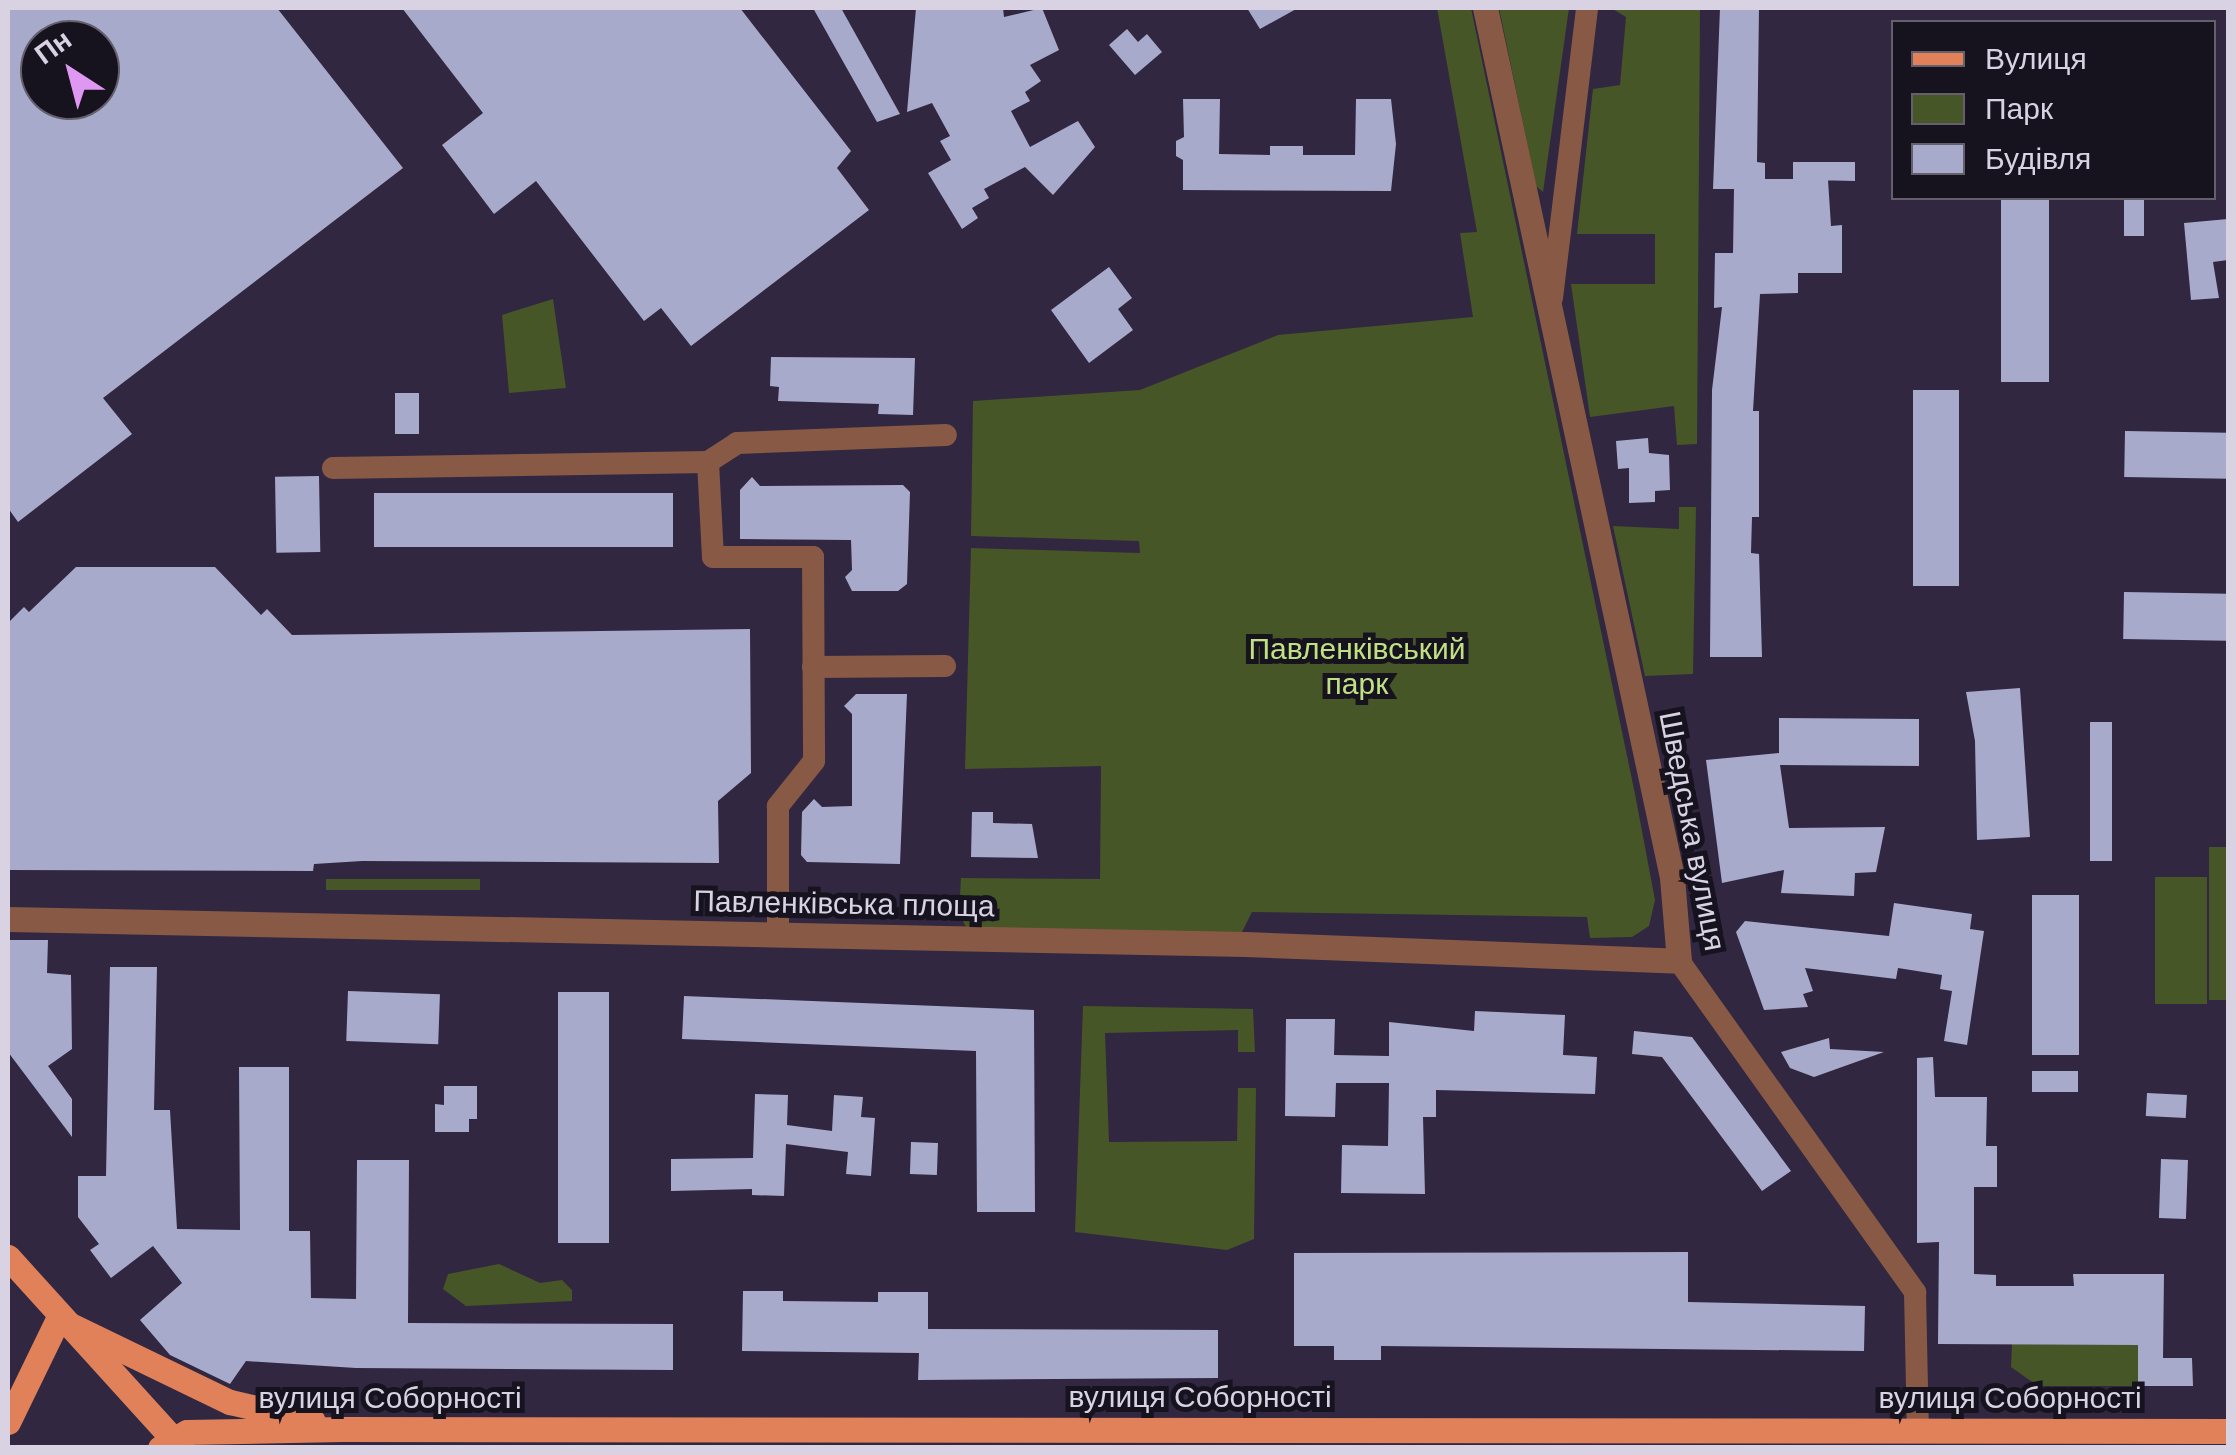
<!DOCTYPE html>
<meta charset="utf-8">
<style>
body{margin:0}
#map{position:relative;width:2236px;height:1455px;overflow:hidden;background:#312741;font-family:Arial,sans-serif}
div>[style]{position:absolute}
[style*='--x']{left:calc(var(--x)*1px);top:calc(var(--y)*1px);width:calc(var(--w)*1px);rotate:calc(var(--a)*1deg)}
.green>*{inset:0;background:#475626;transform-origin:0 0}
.building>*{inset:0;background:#a8aacb;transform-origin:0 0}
.minor>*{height:22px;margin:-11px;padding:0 11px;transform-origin:11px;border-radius:11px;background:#885945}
.tertiary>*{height:25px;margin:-12.5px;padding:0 12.5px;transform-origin:12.5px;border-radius:12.5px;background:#885945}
.primary>*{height:25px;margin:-12.5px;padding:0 12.5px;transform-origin:12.5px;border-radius:12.5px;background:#e18159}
span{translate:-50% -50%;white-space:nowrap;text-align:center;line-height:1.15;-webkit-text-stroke:10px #17131e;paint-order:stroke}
.park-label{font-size:30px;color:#c1e083}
.street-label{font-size:30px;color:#d8d2e3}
.frame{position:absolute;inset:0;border:10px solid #d8d2e3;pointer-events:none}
.legend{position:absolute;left:1891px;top:20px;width:325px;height:180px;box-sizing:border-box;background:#17131e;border:2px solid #645f6d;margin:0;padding:12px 18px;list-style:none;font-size:30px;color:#d8d2e3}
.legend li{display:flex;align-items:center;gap:20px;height:50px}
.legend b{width:50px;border:2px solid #645f6d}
.north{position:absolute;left:20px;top:20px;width:100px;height:100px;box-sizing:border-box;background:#17131e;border:2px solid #645f6d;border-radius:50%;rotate:324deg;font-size:28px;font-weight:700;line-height:40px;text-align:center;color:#d8d2e3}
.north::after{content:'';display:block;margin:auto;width:35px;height:45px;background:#df98f1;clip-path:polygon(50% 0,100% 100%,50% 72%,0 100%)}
</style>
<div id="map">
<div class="green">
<i style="clip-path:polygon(1437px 8px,1471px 8px,1635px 794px,1655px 900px,1649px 926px,1632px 937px,1590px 938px,1587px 917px,1252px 912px,1242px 932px,1231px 934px,966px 927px,959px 913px,961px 878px,1100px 879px,1101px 766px,965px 769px,971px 548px,1140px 553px,1139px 541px,971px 536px,973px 401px,1140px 390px,1278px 335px,1473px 317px,1460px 233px,1477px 232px)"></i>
<i style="clip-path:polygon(1499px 8px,1569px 8px,1543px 192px,1536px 186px)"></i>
<i style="clip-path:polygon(1611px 8px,1700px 8px,1697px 444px,1677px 445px,1674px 406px,1590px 417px,1571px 284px,1655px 284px,1655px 234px,1577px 234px,1593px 89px,1620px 85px,1626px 17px)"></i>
<i style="clip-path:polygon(553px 299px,566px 388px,509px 393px,502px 315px)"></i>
<i style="clip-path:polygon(1679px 507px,1696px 507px,1693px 674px,1645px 676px,1613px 526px,1679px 529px)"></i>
<i style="left:2209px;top:847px;width:19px;height:153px"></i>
<i style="left:2207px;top:877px;width:127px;height:52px;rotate:90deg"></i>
<i style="left:326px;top:879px;width:154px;height:11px"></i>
<i style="clip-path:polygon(1083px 1006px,1253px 1009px,1255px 1052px,1238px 1052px,1238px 1030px,1105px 1033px,1109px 1142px,1237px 1141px,1238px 1088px,1256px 1088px,1254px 1239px,1227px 1250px,1075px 1232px)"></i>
<i style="clip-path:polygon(499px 1264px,540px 1283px,562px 1280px,572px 1290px,572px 1301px,466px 1306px,443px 1289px,448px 1274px)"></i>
<i style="clip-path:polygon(2012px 1344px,2156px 1345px,2138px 1368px,2138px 1386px,2038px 1386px,2011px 1367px)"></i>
</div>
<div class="building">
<i style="clip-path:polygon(evenodd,8px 8px,277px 8px,403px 168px,103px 398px,132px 434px,18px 522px,8px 508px,8px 8px,40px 40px,100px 40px,100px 100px,40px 100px,40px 40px)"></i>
<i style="clip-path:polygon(402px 8px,740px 8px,851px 151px,837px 168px,869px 210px,691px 346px,661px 308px,644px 321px,536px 181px,494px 214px,442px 145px,483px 113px)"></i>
<i style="clip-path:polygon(813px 8px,841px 8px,900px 114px,877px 122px)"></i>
<i style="clip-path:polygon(916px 8px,1003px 8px,1004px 17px,1042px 8px,1059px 50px,1030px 65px,1041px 81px,1025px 92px,1030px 101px,1011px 111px,1030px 147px,1078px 121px,1095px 147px,1053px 195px,1025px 167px,984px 189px,989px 198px,972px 208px,978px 218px,962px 229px,928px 173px,951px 160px,940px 141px,950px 136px,932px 103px,907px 112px)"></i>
<i style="clip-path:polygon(1247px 8px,1298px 8px,1260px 29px)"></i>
<i style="clip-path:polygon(1720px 8px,1759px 8px,1757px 162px,1765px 163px,1765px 179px,1793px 179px,1793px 162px,1855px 162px,1855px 181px,1813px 180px,1828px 180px,1831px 226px,1842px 225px,1842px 273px,1798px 273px,1798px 293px,1760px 294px,1753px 411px,1759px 411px,1759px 517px,1752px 517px,1751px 553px,1759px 554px,1762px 657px,1710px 657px,1712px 390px,1722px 307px,1714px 308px,1715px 253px,1733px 253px,1734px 189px,1713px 189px)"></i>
<i style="clip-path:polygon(1127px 29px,1138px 42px,1147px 34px,1162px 52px,1135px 75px,1109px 45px)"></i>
<i style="clip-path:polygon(1183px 99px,1220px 99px,1219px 154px,1270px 155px,1270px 146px,1303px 146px,1303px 155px,1355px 155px,1356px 99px,1391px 99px,1396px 144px,1391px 191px,1183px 190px,1183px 160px,1176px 156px,1176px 141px,1184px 137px)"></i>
<i style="left:2001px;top:198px;width:48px;height:184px"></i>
<i style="left:2124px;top:198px;width:20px;height:38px"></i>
<i style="clip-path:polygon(2228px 219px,2228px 260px,2213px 262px,2219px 298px,2191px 300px,2184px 223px)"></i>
<i style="clip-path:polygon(1109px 267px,1132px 298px,1118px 309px,1133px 330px,1089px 363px,1051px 310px)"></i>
<i style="clip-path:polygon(771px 357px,915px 358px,913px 415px,878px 414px,879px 404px,778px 401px,779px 387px,770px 386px)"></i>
<i style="left:1913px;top:390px;width:46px;height:196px"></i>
<i style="left:395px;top:393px;width:24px;height:41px"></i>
<i style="left:2125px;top:431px;width:103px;height:46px;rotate:1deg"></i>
<i style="clip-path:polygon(1648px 438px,1649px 453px,1669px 455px,1670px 490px,1655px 491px,1655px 502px,1629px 503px,1629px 468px,1618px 469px,1616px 441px)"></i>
<i style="left:319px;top:476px;width:76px;height:44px;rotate:89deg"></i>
<i style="clip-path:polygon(752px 477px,760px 486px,903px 485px,910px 492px,907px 584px,898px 591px,852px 591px,845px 577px,852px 570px,851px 540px,740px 539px,740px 490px)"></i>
<i style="left:374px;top:493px;width:299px;height:54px"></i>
<i style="clip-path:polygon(76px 567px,215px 567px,261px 615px,267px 609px,292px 635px,750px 629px,751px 773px,718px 801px,719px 863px,362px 861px,314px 864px,313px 871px,8px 870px,8px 623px,24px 607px,29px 612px)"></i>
<i style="left:2124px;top:592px;width:104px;height:47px;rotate:1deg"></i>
<i style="clip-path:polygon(2020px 688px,2030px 837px,1977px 840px,1975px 741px,1966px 692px)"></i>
<i style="clip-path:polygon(856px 694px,907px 694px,900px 864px,807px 862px,801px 855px,802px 812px,814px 799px,822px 807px,852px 806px,852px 714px,844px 706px)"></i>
<i style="clip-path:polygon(1779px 718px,1919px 719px,1919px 766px,1780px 765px,1789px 828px,1885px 827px,1876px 872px,1855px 873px,1854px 896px,1781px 893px,1784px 870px,1722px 883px,1706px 760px,1779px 753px)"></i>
<i style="left:2090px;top:722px;width:22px;height:139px"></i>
<i style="clip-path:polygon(972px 812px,993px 812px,993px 823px,1032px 824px,1038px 858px,971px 857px)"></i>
<i style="left:2032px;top:895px;width:47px;height:160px"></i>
<i style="clip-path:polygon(1894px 903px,1972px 914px,1970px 929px,1984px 931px,1967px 1045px,1944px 1041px,1952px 991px,1940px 989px,1942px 975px,1898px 968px,1896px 979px,1805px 968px,1813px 991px,1803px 994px,1808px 1007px,1764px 1010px,1736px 932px,1745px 921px,1889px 936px)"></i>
<i style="clip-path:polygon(8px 940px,48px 940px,47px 973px,71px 975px,72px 1049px,48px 1066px,72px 1099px,72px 1137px,8px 1052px)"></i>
<i style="clip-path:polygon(110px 967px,157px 967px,154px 1110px,170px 1110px,177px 1229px,240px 1230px,239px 1067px,289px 1067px,289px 1231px,310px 1231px,311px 1298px,356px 1299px,357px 1160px,409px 1160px,408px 1323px,673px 1324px,673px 1370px,356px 1368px,246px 1361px,230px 1384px,170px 1355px,140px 1320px,182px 1283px,153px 1246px,111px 1278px,90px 1250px,99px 1244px,78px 1217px,78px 1176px,106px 1176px)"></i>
<i style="left:348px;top:991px;width:92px;height:50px;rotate:2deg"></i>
<i style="left:558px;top:992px;width:51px;height:251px"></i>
<i style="clip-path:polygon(684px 996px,1034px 1010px,1035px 1212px,977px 1212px,976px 1051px,682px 1039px)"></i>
<i style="clip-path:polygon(1475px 1011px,1565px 1015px,1563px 1055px,1597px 1057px,1595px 1094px,1436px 1090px,1436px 1117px,1423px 1117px,1425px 1194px,1341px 1193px,1342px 1145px,1388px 1146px,1389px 1083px,1336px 1083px,1335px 1117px,1285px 1116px,1286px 1019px,1335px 1019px,1334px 1055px,1389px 1056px,1389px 1022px,1474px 1031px)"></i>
<i style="clip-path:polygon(1634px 1031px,1692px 1037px,1791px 1171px,1762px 1191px,1662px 1057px,1632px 1054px)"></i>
<i style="clip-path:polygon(1829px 1038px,1830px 1049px,1884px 1052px,1814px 1077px,1790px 1068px,1781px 1052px)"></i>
<i style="clip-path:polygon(1933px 1057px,1935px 1097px,1987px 1097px,1986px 1146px,1997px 1146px,1997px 1187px,1974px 1187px,1974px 1274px,1996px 1275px,1996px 1286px,2074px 1286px,2073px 1274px,2164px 1274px,2163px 1358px,2192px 1358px,2193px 1386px,2138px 1386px,2138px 1345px,1938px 1344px,1939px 1242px,1917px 1243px,1917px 1058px)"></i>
<i style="left:2078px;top:1071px;width:21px;height:46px;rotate:90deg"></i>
<i style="clip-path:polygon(444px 1086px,477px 1086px,477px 1119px,469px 1119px,469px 1132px,435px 1132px,435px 1104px,444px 1105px)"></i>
<i style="left:2147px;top:1093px;width:40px;height:23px;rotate:3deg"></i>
<i style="clip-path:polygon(755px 1094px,788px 1095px,787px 1125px,832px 1131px,834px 1095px,863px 1097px,861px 1117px,875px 1118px,871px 1176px,846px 1174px,848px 1152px,786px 1144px,784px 1196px,752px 1195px,752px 1189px,671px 1191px,671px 1159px,753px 1158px)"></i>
<i style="left:911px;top:1142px;width:27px;height:32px;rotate:2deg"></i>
<i style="left:2161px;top:1159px;width:27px;height:59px;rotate:2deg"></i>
<i style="clip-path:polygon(1688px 1252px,1688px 1302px,1865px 1306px,1864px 1351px,1381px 1346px,1381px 1360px,1334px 1360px,1334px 1346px,1294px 1346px,1294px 1253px)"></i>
<i style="clip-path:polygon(743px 1291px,783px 1291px,783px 1301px,878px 1302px,878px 1292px,928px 1292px,928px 1329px,1218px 1330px,1218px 1378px,918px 1380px,919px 1353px,742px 1351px)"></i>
</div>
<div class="minor">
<i style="--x:1552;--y:298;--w:292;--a:-83.1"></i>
<i style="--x:708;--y:462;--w:95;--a:87"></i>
<i style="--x:713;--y:557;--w:100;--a:0"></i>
<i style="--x:813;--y:557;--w:204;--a:89.7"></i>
<i style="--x:814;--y:761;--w:58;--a:128.7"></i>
<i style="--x:778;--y:806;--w:129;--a:90"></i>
<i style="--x:333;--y:468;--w:375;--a:-0.9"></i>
<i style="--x:708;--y:462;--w:35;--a:-33"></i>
<i style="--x:737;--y:443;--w:209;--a:-2.2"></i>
<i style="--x:813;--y:667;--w:132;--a:-0.4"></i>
<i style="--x:1679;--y:961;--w:407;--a:54.5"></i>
<i style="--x:1915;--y:1292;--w:139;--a:88.8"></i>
</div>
<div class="tertiary">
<i style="--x:8;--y:919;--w:1237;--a:1.16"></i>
<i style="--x:1245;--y:944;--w:434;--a:2.2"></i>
<i style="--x:1679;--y:961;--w:84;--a:-94.8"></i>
<i style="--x:1672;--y:877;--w:889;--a:-102.14"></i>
</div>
<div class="primary">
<i style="--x:8;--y:1257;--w:258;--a:47.8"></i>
<i style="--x:58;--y:1319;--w:191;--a:25.8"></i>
<i style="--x:230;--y:1402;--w:85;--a:12.9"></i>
<i style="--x:8;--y:1422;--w:114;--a:-64.1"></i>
<i style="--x:160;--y:1448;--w:31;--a:-31"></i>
<i style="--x:187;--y:1432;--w:155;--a:-1.1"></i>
<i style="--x:342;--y:1429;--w:1886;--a:0.06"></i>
</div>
<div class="park-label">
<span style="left:1357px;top:666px">Павленківський<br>парк</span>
</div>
<div class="street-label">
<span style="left:1692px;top:831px;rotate:79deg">Шведська вулиця</span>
<span style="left:844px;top:904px;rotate:1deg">Павленківська площа</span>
<span style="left:1200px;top:1397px">вулиця Соборності</span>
<span style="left:390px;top:1398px">вулиця Соборності</span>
<span style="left:2010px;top:1398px">вулиця Соборності</span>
</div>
<div class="frame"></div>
<ul class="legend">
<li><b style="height:12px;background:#e18159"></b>Вулиця</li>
<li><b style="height:28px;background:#475626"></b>Парк</li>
<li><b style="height:28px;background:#a8aacb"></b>Будівля</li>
</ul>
<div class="north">Пн</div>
</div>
